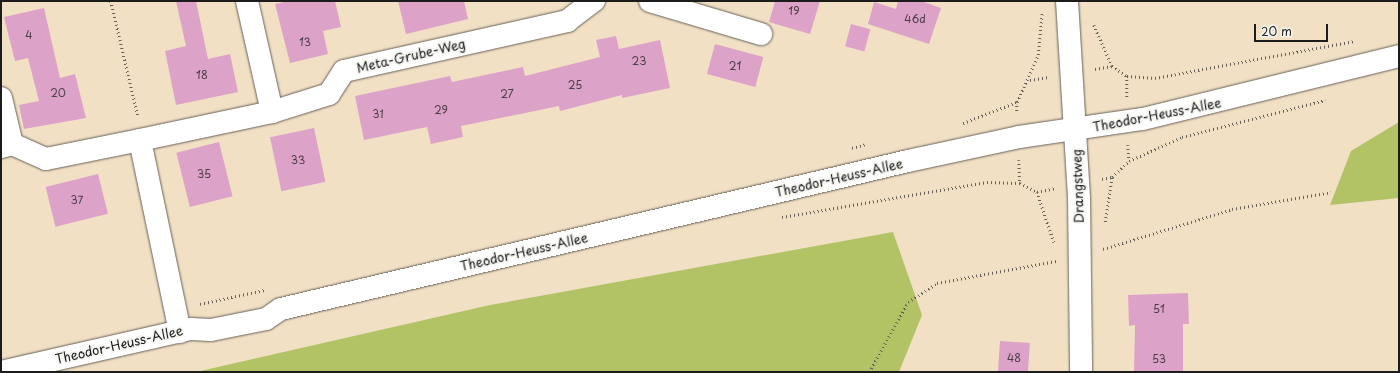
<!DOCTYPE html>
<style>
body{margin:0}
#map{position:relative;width:1400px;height:373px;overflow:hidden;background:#f2e0c5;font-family:"Playpen Sans",sans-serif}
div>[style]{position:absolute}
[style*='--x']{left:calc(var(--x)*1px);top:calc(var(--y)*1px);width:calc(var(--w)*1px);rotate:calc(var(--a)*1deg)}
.green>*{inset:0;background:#b2c366}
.building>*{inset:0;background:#dda2c7;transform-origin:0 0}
.path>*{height:2.5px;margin-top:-1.25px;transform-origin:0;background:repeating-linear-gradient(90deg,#676157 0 1px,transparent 0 4px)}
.roads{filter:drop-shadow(0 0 1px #676157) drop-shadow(0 0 1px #676157)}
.minor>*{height:22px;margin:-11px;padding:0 11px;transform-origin:11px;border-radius:11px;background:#fff}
span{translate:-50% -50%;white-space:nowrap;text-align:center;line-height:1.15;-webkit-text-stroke:4px #f6f6f2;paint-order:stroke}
.number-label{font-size:11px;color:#4c3e47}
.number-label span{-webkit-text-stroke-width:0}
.street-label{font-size:13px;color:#1c1c1c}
.frame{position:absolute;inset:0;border:2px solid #1c1c1c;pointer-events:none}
.scale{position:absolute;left:1254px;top:24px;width:74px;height:18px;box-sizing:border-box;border:2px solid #1c1c1c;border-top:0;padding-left:5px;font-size:12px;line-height:14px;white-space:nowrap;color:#1c1c1c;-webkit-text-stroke:3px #f6f6f2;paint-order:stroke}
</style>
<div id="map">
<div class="green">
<i style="clip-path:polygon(1399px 122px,1399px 198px,1330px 205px,1351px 151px)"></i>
<i style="clip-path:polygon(893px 232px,922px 315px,899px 372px,196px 372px,490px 305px)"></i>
</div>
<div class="building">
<i style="clip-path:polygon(176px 1px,196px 1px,208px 59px,230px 54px,238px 92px,176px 105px,165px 51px,186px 46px)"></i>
<i style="clip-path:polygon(289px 1px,335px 1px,341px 27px,323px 31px,328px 54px,290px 63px,275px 4px)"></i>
<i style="clip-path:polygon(398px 1px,464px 1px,468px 19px,406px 34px)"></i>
<i style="clip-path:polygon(775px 1px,820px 1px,810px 34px,769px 22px)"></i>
<i style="clip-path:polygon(898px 1px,921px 1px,941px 8px,929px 44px,868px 24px,874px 2px,896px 9px)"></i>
<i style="clip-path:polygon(44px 8px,60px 78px,75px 74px,86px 118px,24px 129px,19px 105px,39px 101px,28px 58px,15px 61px,4px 17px)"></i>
<i style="left:851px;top:24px;width:20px;height:23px;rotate:15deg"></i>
<i style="clip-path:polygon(616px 36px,619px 49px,660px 40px,670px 88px,622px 98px,622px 95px,560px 111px,559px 106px,461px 126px,463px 137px,431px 144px,427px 127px,364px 140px,355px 96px,450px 76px,452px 82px,523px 67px,525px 76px,600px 57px,596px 40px)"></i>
<i style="left:715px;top:44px;width:50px;height:31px;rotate:15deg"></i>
<i style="left:314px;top:128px;width:55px;height:45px;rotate:78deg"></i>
<i style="left:219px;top:142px;width:56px;height:44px;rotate:76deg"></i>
<i style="left:98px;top:174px;width:41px;height:54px;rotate:76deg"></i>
<i style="clip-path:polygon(1188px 293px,1189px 324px,1183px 324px,1183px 372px,1134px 372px,1135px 325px,1129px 326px,1128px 295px)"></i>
<i style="left:1000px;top:341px;width:30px;height:31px;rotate:4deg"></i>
</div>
<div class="path">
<i style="--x:111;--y:1;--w:118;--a:76.8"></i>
<i style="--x:1094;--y:25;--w:45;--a:66.3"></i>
<i style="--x:1112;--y:66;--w:18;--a:34"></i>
<i style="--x:1127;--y:76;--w:28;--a:4"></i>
<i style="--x:1155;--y:78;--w:203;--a:-10.5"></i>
<i style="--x:1095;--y:69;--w:17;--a:-10"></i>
<i style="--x:1127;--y:76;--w:22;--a:90"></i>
<i style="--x:1030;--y:80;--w:19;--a:-9"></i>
<i style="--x:1017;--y:102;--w:11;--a:90"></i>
<i style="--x:963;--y:123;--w:58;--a:-21.3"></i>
<i style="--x:1017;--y:102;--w:51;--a:-65.9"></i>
<i style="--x:1038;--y:55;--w:43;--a:-84.7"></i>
<i style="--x:1128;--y:145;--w:16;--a:86"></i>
<i style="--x:852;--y:148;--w:15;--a:-16"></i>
<i style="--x:1019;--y:160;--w:23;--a:88"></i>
<i style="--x:1102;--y:179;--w:10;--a:-11"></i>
<i style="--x:1037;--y:192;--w:53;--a:71.2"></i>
<i style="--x:782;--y:217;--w:208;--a:-9.7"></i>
<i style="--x:987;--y:182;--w:33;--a:2"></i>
<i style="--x:1020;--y:183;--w:19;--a:28"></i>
<i style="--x:1037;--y:192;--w:19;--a:-12"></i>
<i style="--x:1105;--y:222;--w:46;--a:-81.2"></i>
<i style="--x:1112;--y:177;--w:23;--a:-43"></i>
<i style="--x:1129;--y:161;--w:58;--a:-24.4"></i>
<i style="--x:1182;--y:137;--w:148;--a:-14.5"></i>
<i style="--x:1103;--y:249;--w:135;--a:-17.2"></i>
<i style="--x:1232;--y:209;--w:100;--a:-9.7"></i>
<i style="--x:200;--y:304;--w:66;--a:-12.3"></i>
<i style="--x:869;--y:372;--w:80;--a:-60.9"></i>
<i style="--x:908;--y:302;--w:35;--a:-33"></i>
<i style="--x:937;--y:283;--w:121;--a:-10.5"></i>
</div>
<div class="roads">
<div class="minor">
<i style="--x:247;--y:1;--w:114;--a:77.3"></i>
<i style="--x:650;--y:1;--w:116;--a:16.6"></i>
<i style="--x:1067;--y:1;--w:197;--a:86.5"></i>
<i style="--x:1079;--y:198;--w:174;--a:89.3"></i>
<i style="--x:1;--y:98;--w:47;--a:76.6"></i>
<i style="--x:1;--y:147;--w:11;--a:-15"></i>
<i style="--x:12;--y:144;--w:37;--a:24"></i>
<i style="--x:46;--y:159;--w:96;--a:-11.4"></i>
<i style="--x:180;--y:332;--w:196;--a:-101.8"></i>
<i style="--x:140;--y:140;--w:135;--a:-12"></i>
<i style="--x:272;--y:112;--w:60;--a:-17.5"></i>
<i style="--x:329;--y:94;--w:27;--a:-57"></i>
<i style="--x:344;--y:71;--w:229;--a:-12.6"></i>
<i style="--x:567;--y:21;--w:34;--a:-37"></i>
<i style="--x:1;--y:372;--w:195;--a:-12.8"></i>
<i style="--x:191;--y:329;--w:20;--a:3"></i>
<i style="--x:211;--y:330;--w:56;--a:-11.3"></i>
<i style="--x:266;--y:319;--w:18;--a:-34"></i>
<i style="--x:281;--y:309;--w:644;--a:-13.28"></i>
<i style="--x:908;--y:161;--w:114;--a:-12.2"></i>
<i style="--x:1019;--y:137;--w:125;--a:-8.3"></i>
<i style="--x:1143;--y:119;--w:264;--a:-13.8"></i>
</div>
</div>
<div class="number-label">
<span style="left:794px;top:11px">19</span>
<span style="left:915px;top:19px">46d</span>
<span style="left:29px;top:35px">4</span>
<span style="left:305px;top:42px">13</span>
<span style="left:639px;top:61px">23</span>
<span style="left:735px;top:66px">21</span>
<span style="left:202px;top:75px">18</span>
<span style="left:575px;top:85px">25</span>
<span style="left:58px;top:93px">20</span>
<span style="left:507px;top:94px">27</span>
<span style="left:441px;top:110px">29</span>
<span style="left:378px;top:114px">31</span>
<span style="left:298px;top:160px">33</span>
<span style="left:204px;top:174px">35</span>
<span style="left:77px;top:200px">37</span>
<span style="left:1159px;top:309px">51</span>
<span style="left:1014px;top:358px">48</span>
<span style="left:1159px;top:359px">53</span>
</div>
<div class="street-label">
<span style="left:411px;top:56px;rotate:-13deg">Meta-Grube-Weg</span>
<span style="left:1157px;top:115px;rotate:-11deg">Theodor-Heuss-Allee</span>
<span style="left:839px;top:178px;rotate:-13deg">Theodor-Heuss-Allee</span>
<span style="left:1078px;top:186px;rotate:-92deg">Drangstweg</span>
<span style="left:524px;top:252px;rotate:-13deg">Theodor-Heuss-Allee</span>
<span style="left:119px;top:345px;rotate:-13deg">Theodor-Heuss-Allee</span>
</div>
<div class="frame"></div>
<div class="scale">20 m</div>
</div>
